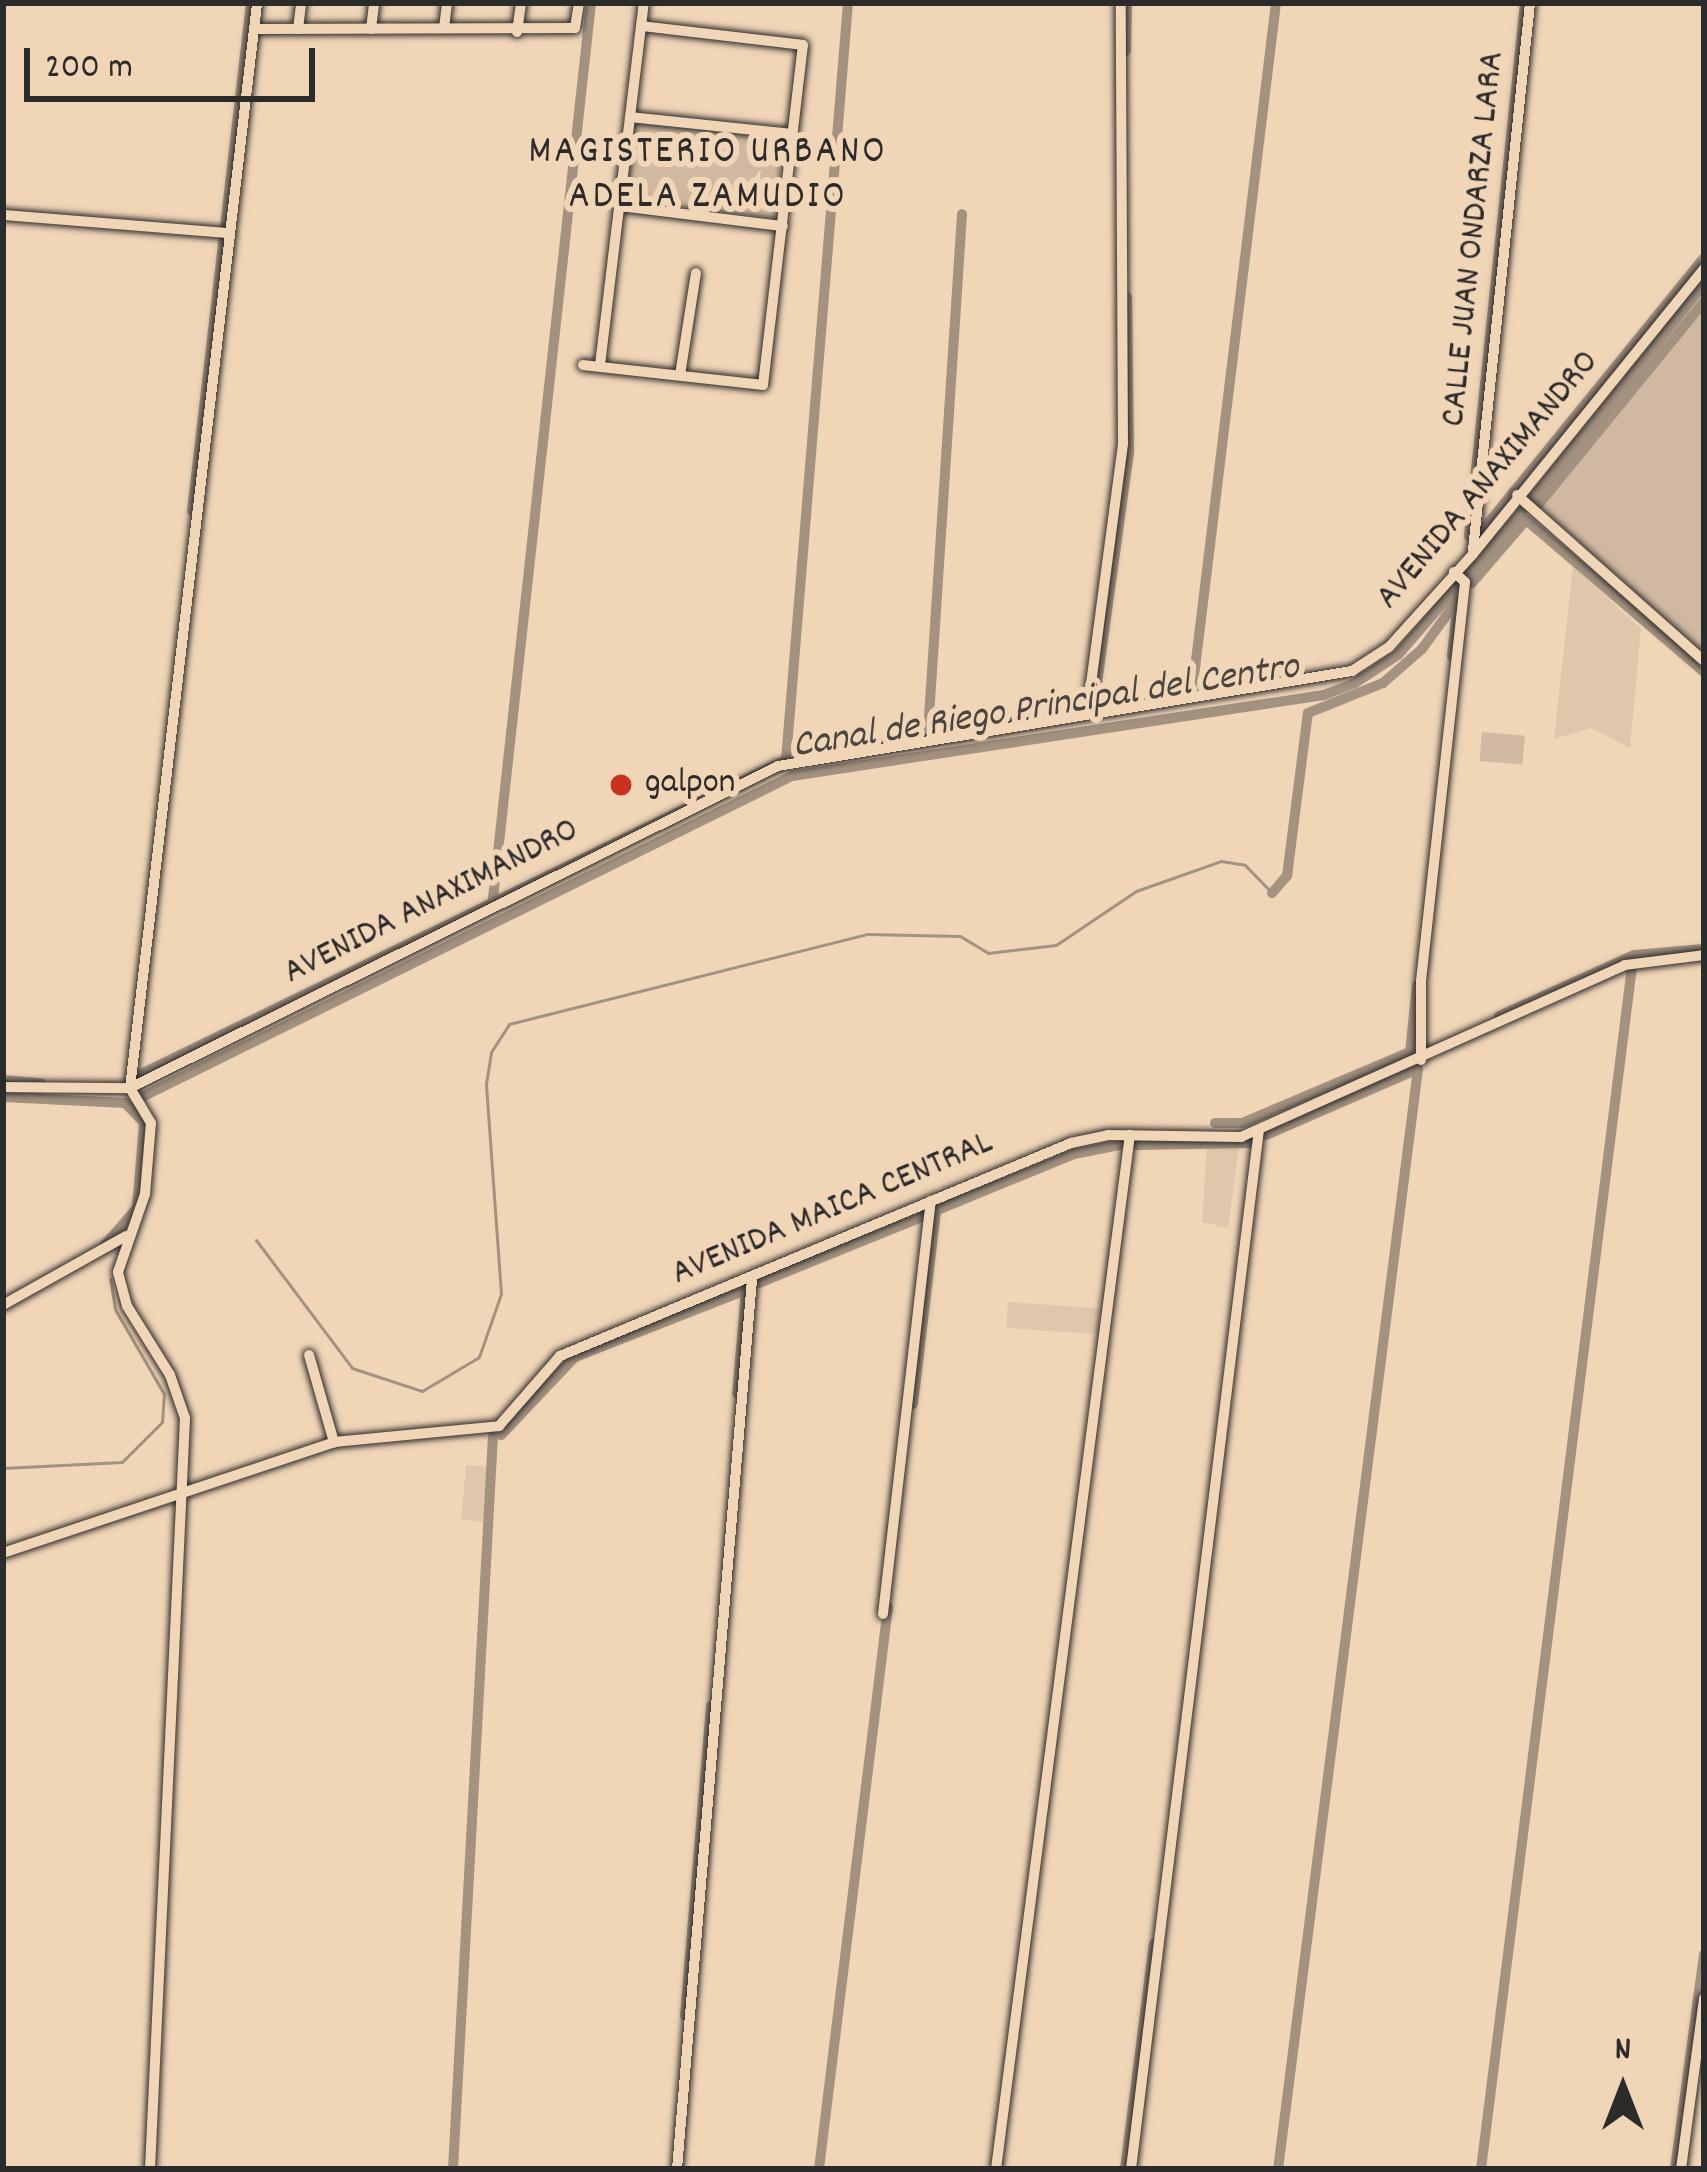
<!DOCTYPE html>
<style>
body{margin:0}
#map{position:relative;width:1707px;height:2172px;overflow:hidden;background:#f1d5b7;font-family:Dekko,sans-serif}
div>[style]{position:absolute}
[style*='--x']{left:calc(var(--x)*1px);top:calc(var(--y)*1px);width:calc(var(--w)*1px);rotate:calc(var(--a)*1deg)}
.built>*{inset:0;background:#e0c7ab;transform-origin:0 0}
.green>*{inset:0;background:#d0b9a0;transform-origin:0 0}
.stream>*{height:3px;margin:-1.5px;padding:0 1.5px;transform-origin:1.5px;border-radius:1.5px;background:#a49280}
.canal>*{height:10px;margin:-5px;padding:0 5px;transform-origin:5px;border-radius:5px;background:#a49280}
.roads{filter:drop-shadow(0 0 3px #2b2b2b) drop-shadow(0 0 3px #2b2b2b)}
.minor>*{height:10px;margin:-5px;padding:0 5px;transform-origin:5px;border-radius:5px;background:#f1d5b7}
.dots>*{width:33px;height:33px;translate:-50% -50%;box-sizing:border-box;border:6px solid #f1d5b7;border-radius:50%}
span{translate:-50% -50%;white-space:nowrap;text-align:center;line-height:1.15;-webkit-text-stroke:12px #f1d5b7;paint-order:stroke}
.street-label{font-size:36px;color:#2b2b2b}
.poi-label{font-size:36px;color:#2b2b2b}
.left{translate:0 -50%;text-align:left}
.neighbourhood-label{font-size:39px;color:#2b2b2b;letter-spacing:3px}
.water-label{font-size:39px;color:#494540;font-style:italic}
.frame{position:absolute;inset:0;border:6px solid #2b2b2b;pointer-events:none}
.north{position:absolute;left:1563px;top:2028px;width:120px;height:120px;-webkit-text-stroke:9px #f1d5b7;paint-order:stroke;rotate:0deg;font-size:33px;font-weight:700;line-height:48px;text-align:center;color:#2b2b2b}
.north::after{content:'';display:block;margin:auto;width:42px;height:54px;background:#2b2b2b;clip-path:polygon(50% 0,100% 100%,50% 72%,0 100%)}
.scale{position:absolute;left:24px;top:48px;width:291px;height:54px;box-sizing:border-box;border:6px solid #2b2b2b;border-top:0;padding-left:15px;font-size:36px;line-height:42px;white-space:nowrap;color:#2b2b2b;-webkit-text-stroke:9px #f1d5b7;paint-order:stroke}
</style>
<div id="map">
<div class="built">
<i style="clip-path:polygon(1573px 566px,1641px 629px,1630px 748px,1591px 728px,1554px 739px)"></i>
<i style="clip-path:polygon(1207px 1146px,1239px 1146px,1228px 1228px,1202px 1222px)"></i>
<i style="left:1008px;top:1302px;width:92px;height:26px;rotate:4deg"></i>
<i style="left:466px;top:1465px;width:22px;height:55px;rotate:5deg"></i>
</div>
<div class="green">
<i style="left:635px;top:121px;width:150px;height:79px;rotate:7deg"></i>
<i style="clip-path:polygon(1704px 307px,1704px 653px,1541px 508px)"></i>
<i style="left:1482px;top:732px;width:43px;height:29px;rotate:5deg"></i>
</div>
<div class="stream">
<i style="--x:256;--y:1240;--w:160;--a:53.1"></i>
<i style="--x:352;--y:1368;--w:74;--a:18.2"></i>
<i style="--x:422;--y:1391;--w:66;--a:-30.8"></i>
<i style="--x:479;--y:1357;--w:67;--a:-70.8"></i>
<i style="--x:501;--y:1294;--w:211;--a:-94.1"></i>
<i style="--x:486;--y:1084;--w:32;--a:-81"></i>
<i style="--x:491;--y:1052;--w:33;--a:-57"></i>
<i style="--x:509;--y:1024;--w:370;--a:-14.1"></i>
<i style="--x:868;--y:934;--w:92;--a:1.2"></i>
<i style="--x:960;--y:936;--w:33;--a:31"></i>
<i style="--x:988;--y:953;--w:68;--a:-6.7"></i>
<i style="--x:1056;--y:945;--w:97;--a:-34"></i>
<i style="--x:1136;--y:891;--w:90;--a:-19.4"></i>
<i style="--x:1221;--y:861;--w:24;--a:9"></i>
<i style="--x:1245;--y:865;--w:39;--a:46"></i>
<i style="--x:3;--y:1468;--w:119;--a:-2.9"></i>
<i style="--x:122;--y:1462;--w:57;--a:-45"></i>
<i style="--x:162;--y:1422;--w:28;--a:-86"></i>
<i style="--x:164;--y:1394;--w:98;--a:-120"></i>
<i style="--x:115;--y:1309;--w:30;--a:-99"></i>
</div>
<div class="canal">
<i style="--x:1126;--y:51;--w:48;--a:-88.8"></i>
<i style="--x:1534;--y:497;--w:272;--a:-51.3"></i>
<i style="--x:1539;--y:504;--w:261;--a:-50.8"></i>
<i style="--x:192;--y:511;--w:511;--a:-83.38"></i>
<i style="--x:1481;--y:532;--w:353;--a:-50.9"></i>
<i style="--x:1469;--y:536;--w:536;--a:-84"></i>
<i style="--x:1472;--y:583;--w:83;--a:-49.4"></i>
<i style="--x:1526;--y:520;--w:234;--a:40.5"></i>
<i style="--x:1452;--y:656;--w:56;--a:-83.9"></i>
<i style="--x:1192;--y:693;--w:695;--a:-83.06"></i>
<i style="--x:1093;--y:712;--w:263;--a:-82.1"></i>
<i style="--x:1129;--y:451;--w:154;--a:-90.7"></i>
<i style="--x:928;--y:732;--w:519;--a:-86.24"></i>
<i style="--x:804;--y:757;--w:227;--a:-9.4"></i>
<i style="--x:1272;--y:893;--w:23;--a:-49"></i>
<i style="--x:1287;--y:876;--w:164;--a:-82.7"></i>
<i style="--x:1308;--y:713;--w:81;--a:-21.8"></i>
<i style="--x:1383;--y:683;--w:52;--a:-41.1"></i>
<i style="--x:1422;--y:649;--w:58;--a:-54.1"></i>
<i style="--x:493;--y:898;--w:900;--a:-83.75"></i>
<i style="--x:1499;--y:1016;--w:148;--a:-24.3"></i>
<i style="--x:1634;--y:955;--w:70;--a:-4.9"></i>
<i style="--x:141;--y:1074;--w:717;--a:-25.96"></i>
<i style="--x:786;--y:760;--w:760;--a:-85.32"></i>
<i style="--x:3;--y:1080;--w:38;--a:5"></i>
<i style="--x:144;--y:1096;--w:723;--a:-26.28"></i>
<i style="--x:792;--y:776;--w:538;--a:-8.66"></i>
<i style="--x:1324;--y:695;--w:33;--a:-21"></i>
<i style="--x:1355;--y:683;--w:51;--a:-33.1"></i>
<i style="--x:1398;--y:655;--w:189;--a:-49.1"></i>
<i style="--x:3;--y:1097;--w:122;--a:2.8"></i>
<i style="--x:125;--y:1103;--w:28;--a:46"></i>
<i style="--x:144;--y:1123;--w:85;--a:94.7"></i>
<i style="--x:137;--y:1208;--w:49;--a:130.9"></i>
<i style="--x:1215;--y:1123;--w:27;--a:0"></i>
<i style="--x:1242;--y:1123;--w:182;--a:-22.9"></i>
<i style="--x:1410;--y:1052;--w:67;--a:-84"></i>
<i style="--x:1266;--y:1135;--w:166;--a:-23.5"></i>
<i style="--x:1418;--y:1069;--w:1109;--a:97.25"></i>
<i style="--x:1137;--y:1145;--w:115;--a:-1"></i>
<i style="--x:935;--y:1211;--w:150;--a:-22.3"></i>
<i style="--x:1074;--y:1154;--w:46;--a:-11.3"></i>
<i style="--x:759;--y:1283;--w:178;--a:-22.1"></i>
<i style="--x:913;--y:1404;--w:195;--a:-83.2"></i>
<i style="--x:501;--y:1435;--w:108;--a:-46.5"></i>
<i style="--x:575;--y:1357;--w:184;--a:-21.4"></i>
<i style="--x:746;--y:1290;--w:104;--a:94.9"></i>
<i style="--x:685;--y:2016;--w:311;--a:-85.2"></i>
<i style="--x:453;--y:2169;--w:734;--a:-86.88"></i>
<i style="--x:819;--y:2169;--w:566;--a:-83"></i>
<i style="--x:1125;--y:2169;--w:227;--a:-82.7"></i>
<i style="--x:1481;--y:2169;--w:1211;--a:-82.84"></i>
<i style="--x:1675;--y:2169;--w:217;--a:-82.3"></i>
</div>
<div class="roads">
<div class="minor">
<i style="--x:444;--y:28;--w:25;--a:-83"></i>
<i style="--x:254;--y:29;--w:321;--a:-0.2"></i>
<i style="--x:575;--y:28;--w:25;--a:-81"></i>
<i style="--x:298;--y:29;--w:26;--a:-83"></i>
<i style="--x:371;--y:29;--w:26;--a:-83"></i>
<i style="--x:517;--y:32;--w:29;--a:-82"></i>
<i style="--x:630;--y:117;--w:163;--a:6"></i>
<i style="--x:619;--y:206;--w:165;--a:7"></i>
<i style="--x:3;--y:215;--w:226;--a:4.6"></i>
<i style="--x:583;--y:365;--w:181;--a:6.3"></i>
<i style="--x:763;--y:385;--w:342;--a:-83.3"></i>
<i style="--x:803;--y:45;--w:163;--a:-173.3"></i>
<i style="--x:600;--y:365;--w:365;--a:-83.1"></i>
<i style="--x:680;--y:375;--w:103;--a:-81.1"></i>
<i style="--x:1517;--y:495;--w:250;--a:41.6"></i>
<i style="--x:1473;--y:550;--w:550;--a:-84.05"></i>
<i style="--x:1087;--y:714;--w:273;--a:-82.4"></i>
<i style="--x:1123;--y:443;--w:440;--a:-90.3"></i>
<i style="--x:1421;--y:1060;--w:79;--a:-90"></i>
<i style="--x:1421;--y:981;--w:401;--a:-83.7"></i>
<i style="--x:1465;--y:582;--w:15;--a:-138"></i>
<i style="--x:3;--y:1087;--w:127;--a:0.5"></i>
<i style="--x:130;--y:1088;--w:724;--a:-26.42"></i>
<i style="--x:778;--y:766;--w:582;--a:-9.4"></i>
<i style="--x:1352;--y:671;--w:44;--a:-33"></i>
<i style="--x:1389;--y:647;--w:125;--a:-47.9"></i>
<i style="--x:1473;--y:554;--w:367;--a:-51"></i>
<i style="--x:3;--y:1305;--w:141;--a:-29.3"></i>
<i style="--x:309;--y:1355;--w:91;--a:74"></i>
<i style="--x:3;--y:1553;--w:349;--a:-18.5"></i>
<i style="--x:334;--y:1442;--w:166;--a:-5.5"></i>
<i style="--x:499;--y:1426;--w:93;--a:-48.9"></i>
<i style="--x:560;--y:1356;--w:554;--a:-22.63"></i>
<i style="--x:1071;--y:1143;--w:38;--a:-12"></i>
<i style="--x:1108;--y:1135;--w:133;--a:0.9"></i>
<i style="--x:1241;--y:1137;--w:421;--a:-24.1"></i>
<i style="--x:1625;--y:965;--w:80;--a:-7.2"></i>
<i style="--x:883;--y:1614;--w:416;--a:-83.4"></i>
<i style="--x:150;--y:2169;--w:752;--a:-87.33"></i>
<i style="--x:185;--y:1418;--w:46;--a:-109.2"></i>
<i style="--x:170;--y:1375;--w:81;--a:-121.9"></i>
<i style="--x:127;--y:1306;--w:35;--a:-105"></i>
<i style="--x:118;--y:1272;--w:83;--a:-70.9"></i>
<i style="--x:145;--y:1194;--w:71;--a:-85.2"></i>
<i style="--x:151;--y:1123;--w:41;--a:-121"></i>
<i style="--x:130;--y:1088;--w:1092;--a:-83.32"></i>
<i style="--x:677;--y:2169;--w:892;--a:-85.18"></i>
<i style="--x:996;--y:2169;--w:1043;--a:-82.62"></i>
<i style="--x:1131;--y:2169;--w:1047;--a:-82.98"></i>
<i style="--x:1681;--y:2169;--w:172;--a:-82.3"></i>
</div>
</div>
<div class="dots">
<i style="left:621px;top:785px;background:#c8321e"></i>
</div>
<div class="street-label">
<span style="left:1475px;top:239px;rotate:-84deg">CALLE JUAN ONDARZA LARA</span>
<span style="left:1489px;top:481px;rotate:-50deg">AVENIDA ANAXIMANDRO</span>
<span style="left:432px;top:903px;rotate:-27deg">AVENIDA ANAXIMANDRO</span>
<span style="left:833px;top:1210px;rotate:-23deg">AVENIDA MAICA CENTRAL</span>
</div>
<div class="poi-label">
<span class="left" style="left:645px;top:785px">galpon</span>
</div>
<div class="neighbourhood-label">
<span style="left:708px;top:177px">MAGISTERIO URBANO<br>ADELA ZAMUDIO</span>
</div>
<div class="water-label">
<span style="left:1046px;top:709px;rotate:-9deg">Canal de Riego Principal del Centro</span>
</div>
<div class="frame"></div>
<div class="north">N</div>
<div class="scale">200 m</div>
</div>
